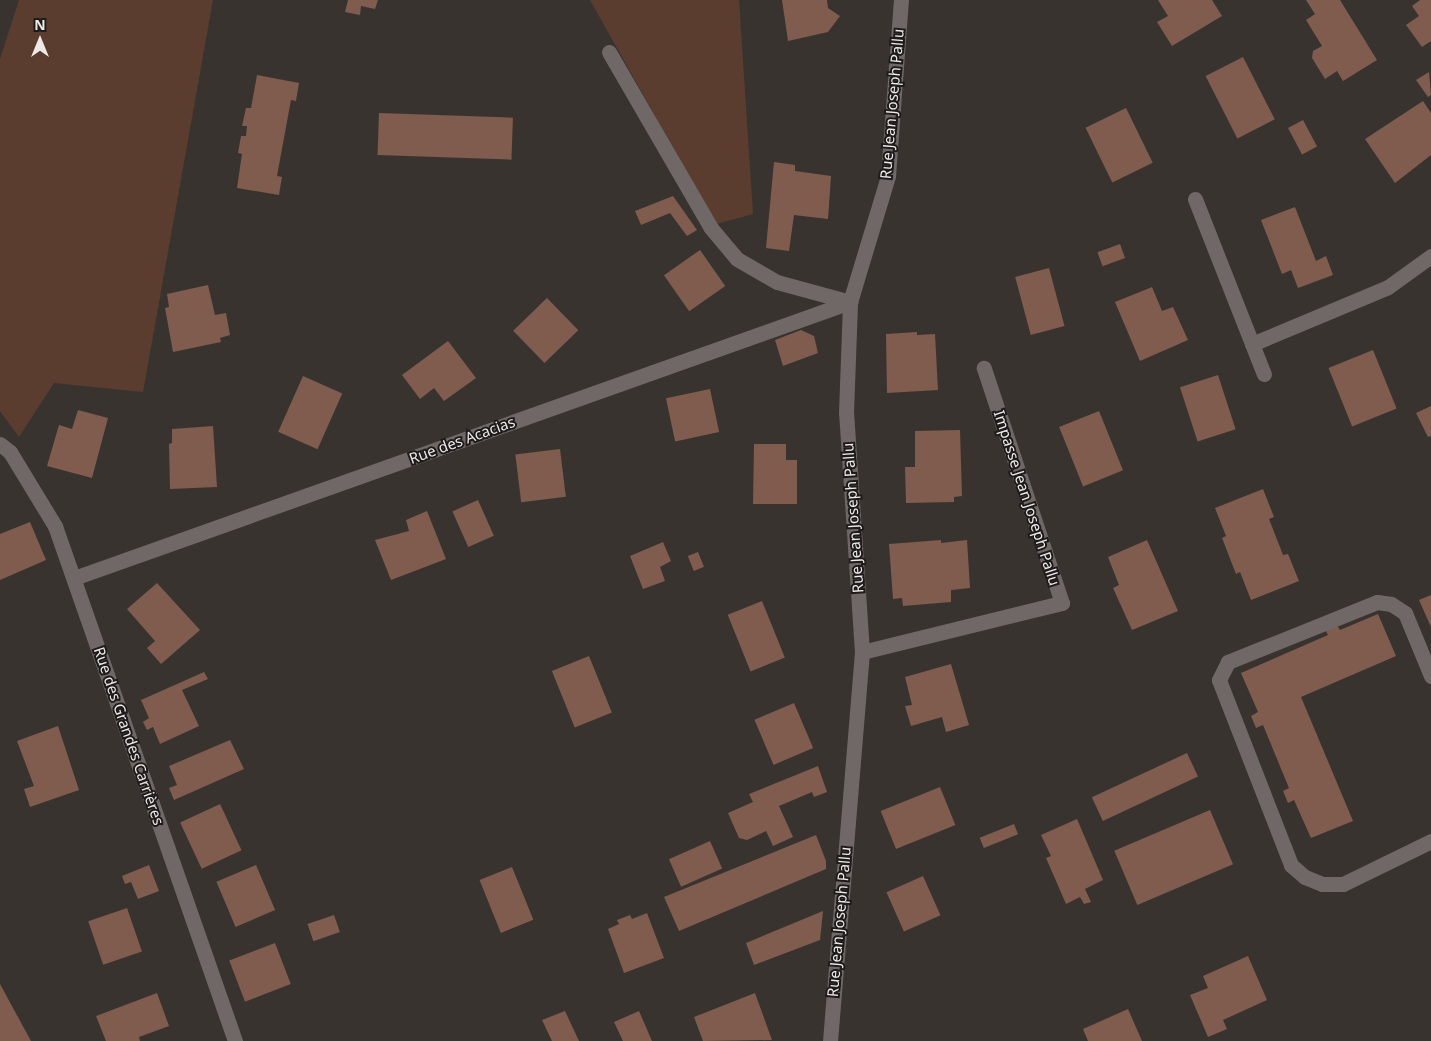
<!DOCTYPE html>
<meta charset="utf-8">
<style>
body{margin:0}
#map{position:relative;width:1431px;height:1041px;overflow:hidden;background:#393330;font-family:"Noto Sans",sans-serif}
div>[style]{position:absolute}
[style*='--x']{left:calc(var(--x)*1px);top:calc(var(--y)*1px);width:calc(var(--w)*1px);rotate:calc(var(--a)*1deg)}
.green>*{inset:0;background:#5b3d30}
.building>*{inset:0;background:#7f5c4e;transform-origin:0 0}
.minor>*{height:15px;margin:-7.5px;padding:0 7.5px;transform-origin:7.5px;border-radius:7.5px;background:#706866}
span{translate:-50% -50%;white-space:nowrap;text-align:center;line-height:1.15;-webkit-text-stroke:4px #1e1b1a;paint-order:stroke}
.street-label{font-size:15px;color:#ede9e7}
.north{position:absolute;left:15px;top:15px;width:50px;height:50px;-webkit-text-stroke:4px #1e1b1a;paint-order:stroke;rotate:0deg;font-size:14px;font-weight:700;line-height:20px;text-align:center;color:#ede9e7}
.north::after{content:'';display:block;margin:auto;width:18px;height:22px;background:#ede9e7;clip-path:polygon(50% 0,100% 100%,50% 72%,0 100%)}
</style>
<div id="map">
<div class="green">
<i style="clip-path:polygon(19px 0,213px 0,143px 392px,54px 383px,19px 437px,0 411px,0 59px)"></i>
<i style="clip-path:polygon(590px 0,739px 0,753px 214px,716px 224px)"></i>
</div>
<div class="building">
<i style="clip-path:polygon(348px 0,378px 0,375px 9px,361px 6px,360px 15px,345px 12px)"></i>
<i style="clip-path:polygon(782px 0,827px 0,828px 8px,840px 16px,828px 32px,788px 41px)"></i>
<i style="clip-path:polygon(1158px 0,1212px 0,1222px 16px,1172px 46px,1157px 22px,1168px 16px)"></i>
<i style="clip-path:polygon(1306px 0,1340px 0,1377px 60px,1343px 81px,1337px 71px,1325px 79px,1312px 58px,1313px 51px,1322px 46px,1306px 20px,1315px 14px)"></i>
<i style="clip-path:polygon(1420px 0,1431px 0,1431px 41px,1422px 47px,1406px 25px,1419px 16px,1412px 6px)"></i>
<i style="left:1243px;top:57px;width:70px;height:42px;rotate:63deg"></i>
<i style="clip-path:polygon(1429px 72px,1431px 95px,1428px 97px,1416px 80px)"></i>
<i style="clip-path:polygon(257px 75px,299px 83px,296px 101px,291px 100px,277px 176px,282px 177px,279px 195px,237px 188px,242px 154px,238px 153px,241px 136px,246px 136px,247px 126px,242px 126px,246px 108px,251px 108px)"></i>
<i style="clip-path:polygon(1423px 101px,1431px 113px,1431px 155px,1395px 183px,1365px 139px)"></i>
<i style="left:1126px;top:108px;width:61px;height:45px;rotate:64deg"></i>
<i style="left:379px;top:113px;width:134px;height:42px;rotate:2deg"></i>
<i style="left:1303px;top:120px;width:30px;height:17px;rotate:62deg"></i>
<i style="clip-path:polygon(774px 162px,795px 165px,795px 171px,831px 176px,828px 219px,794px 215px,789px 251px,766px 248px)"></i>
<i style="clip-path:polygon(673px 196px,697px 230px,687px 236px,670px 213px,641px 225px,635px 211px)"></i>
<i style="clip-path:polygon(1295px 207px,1316px 261px,1326px 256px,1333px 275px,1298px 288px,1291px 270px,1282px 274px,1261px 220px)"></i>
<i style="left:1120px;top:244px;width:15px;height:24px;rotate:70deg"></i>
<i style="left:700px;top:250px;width:44px;height:44px;rotate:55deg"></i>
<i style="left:1049px;top:268px;width:60px;height:35px;rotate:75deg"></i>
<i style="clip-path:polygon(208px 285px,215px 315px,226px 313px,230px 335px,220px 338px,221px 342px,173px 352px,165px 308px,169px 307px,167px 294px)"></i>
<i style="clip-path:polygon(1152px 287px,1162px 311px,1173px 307px,1188px 340px,1140px 361px,1115px 302px)"></i>
<i style="left:547px;top:298px;width:45px;height:47px;rotate:46deg"></i>
<i style="clip-path:polygon(801px 330px,814px 336px,818px 353px,783px 366px,775px 340px)"></i>
<i style="clip-path:polygon(917px 332px,917px 335px,935px 334px,938px 390px,887px 393px,886px 334px)"></i>
<i style="clip-path:polygon(448px 341px,476px 378px,444px 401px,434px 388px,420px 399px,402px 375px)"></i>
<i style="left:1373px;top:350px;width:63px;height:48px;rotate:68deg"></i>
<i style="left:1218px;top:375px;width:57px;height:40px;rotate:72deg"></i>
<i style="left:303px;top:376px;width:43px;height:61px;rotate:24deg"></i>
<i style="left:710px;top:389px;width:44px;height:45px;rotate:78deg"></i>
<i style="clip-path:polygon(1431px 406px,1431px 436px,1428px 437px,1416px 413px)"></i>
<i style="clip-path:polygon(78px 410px,108px 418px,92px 478px,47px 466px,59px 425px,72px 429px)"></i>
<i style="left:1099px;top:411px;width:64px;height:43px;rotate:68deg"></i>
<i style="clip-path:polygon(213px 426px,217px 487px,170px 489px,169px 444px,172px 443px,172px 429px)"></i>
<i style="clip-path:polygon(960px 430px,962px 496px,954px 497px,954px 502px,906px 503px,905px 467px,915px 467px,915px 431px)"></i>
<i style="clip-path:polygon(754px 444px,786px 444px,786px 460px,797px 460px,797px 504px,753px 504px)"></i>
<i style="left:560px;top:449px;width:48px;height:45px;rotate:83deg"></i>
<i style="clip-path:polygon(1263px 489px,1274px 517px,1269px 519px,1283px 555px,1288px 554px,1299px 581px,1251px 600px,1240px 572px,1236px 574px,1222px 538px,1226px 536px,1215px 508px)"></i>
<i style="left:478px;top:500px;width:39px;height:28px;rotate:66deg"></i>
<i style="clip-path:polygon(427px 511px,446px 559px,391px 580px,375px 540px,409px 531px,406px 520px)"></i>
<i style="clip-path:polygon(30px 522px,46px 560px,0 580px,0 534px)"></i>
<i style="clip-path:polygon(941px 540px,941px 543px,967px 540px,970px 588px,951px 590px,951px 602px,903px 606px,902px 598px,893px 599px,889px 544px)"></i>
<i style="clip-path:polygon(1147px 540px,1178px 611px,1132px 630px,1113px 588px,1119px 585px,1108px 557px)"></i>
<i style="clip-path:polygon(663px 542px,671px 561px,660px 567px,665px 581px,643px 589px,630px 556px)"></i>
<i style="left:698px;top:552px;width:16px;height:11px;rotate:68deg"></i>
<i style="clip-path:polygon(157px 583px,200px 630px,161px 664px,147px 648px,155px 641px,127px 609px)"></i>
<i style="clip-path:polygon(1431px 595px,1431px 627px,1419px 600px)"></i>
<i style="left:762px;top:601px;width:61px;height:37px;rotate:68deg"></i>
<i style="clip-path:polygon(1378px 614px,1396px 656px,1301px 697px,1353px 821px,1311px 838px,1294px 800px,1288px 803px,1283px 791px,1289px 788px,1263px 725px,1256px 728px,1251px 716px,1258px 712px,1241px 673px,1328px 635px,1325px 629px,1336px 623px,1340px 630px)"></i>
<i style="left:589px;top:656px;width:61px;height:40px;rotate:68deg"></i>
<i style="clip-path:polygon(951px 664px,969px 725px,946px 732px,942px 717px,911px 726px,905px 706px,912px 705px,905px 677px)"></i>
<i style="clip-path:polygon(204px 672px,208px 679px,182px 690px,199px 726px,160px 744px,153px 727px,147px 730px,143px 722px,149px 718px,141px 700px)"></i>
<i style="left:794px;top:703px;width:49px;height:43px;rotate:67deg"></i>
<i style="clip-path:polygon(58px 726px,79px 790px,30px 807px,24px 789px,34px 786px,17px 741px)"></i>
<i style="clip-path:polygon(230px 740px,244px 769px,174px 800px,169px 788px,177px 785px,169px 766px)"></i>
<i style="left:1187px;top:753px;width:26px;height:105px;rotate:65deg"></i>
<i style="clip-path:polygon(818px 766px,827px 792px,814px 797px,812px 792px,779px 806px,793px 837px,773px 846px,766px 831px,747px 840px,739px 838px,728px 813px,753px 802px,749px 794px)"></i>
<i style="left:940px;top:787px;width:41px;height:64px;rotate:68deg"></i>
<i style="left:220px;top:804px;width:51px;height:44px;rotate:65deg"></i>
<i style="left:1210px;top:810px;width:59px;height:104px;rotate:67deg"></i>
<i style="clip-path:polygon(1077px 819px,1103px 880px,1085px 889px,1091px 902px,1084px 904px,1080px 897px,1066px 904px,1046px 858px,1051px 856px,1041px 835px)"></i>
<i style="left:1014px;top:824px;width:11px;height:37px;rotate:68deg"></i>
<i style="clip-path:polygon(816px 835px,826px 861px,826px 869px,679px 931px,664px 897px)"></i>
<i style="left:710px;top:841px;width:30px;height:45px;rotate:66deg"></i>
<i style="clip-path:polygon(149px 865px,159px 891px,138px 899px,131px 882px,125px 884px,122px 876px)"></i>
<i style="left:256px;top:865px;width:49px;height:43px;rotate:67deg"></i>
<i style="left:512px;top:867px;width:57px;height:35px;rotate:68deg"></i>
<i style="left:923px;top:876px;width:43px;height:40px;rotate:66deg"></i>
<i style="left:127px;top:908px;width:46px;height:41px;rotate:71deg"></i>
<i style="clip-path:polygon(823px 911px,820px 940px,754px 965px,746px 943px)"></i>
<i style="clip-path:polygon(647px 913px,664px 958px,624px 973px,608px 929px,619px 924px,617px 920px,630px 915px,632px 919px)"></i>
<i style="left:334px;top:915px;width:18px;height:28px;rotate:71deg"></i>
<i style="left:275px;top:943px;width:44px;height:49px;rotate:69deg"></i>
<i style="clip-path:polygon(1248px 956px,1267px 1000px,1223px 1020px,1227px 1029px,1208px 1037px,1190px 995px,1208px 988px,1203px 976px)"></i>
<i style="clip-path:polygon(0 984px,31px 1041px,0 1041px)"></i>
<i style="clip-path:polygon(157px 993px,169px 1026px,139px 1037px,140px 1041px,106px 1041px,96px 1016px)"></i>
<i style="clip-path:polygon(755px 993px,772px 1040px,703px 1041px,694px 1017px)"></i>
<i style="clip-path:polygon(1128px 1009px,1142px 1041px,1088px 1041px,1083px 1029px)"></i>
<i style="clip-path:polygon(565px 1011px,579px 1041px,552px 1041px,542px 1020px)"></i>
<i style="clip-path:polygon(639px 1011px,652px 1041px,623px 1041px,614px 1022px)"></i>
</div>
<div class="minor">
<i style="--x:609;--y:52;--w:203;--a:59.9"></i>
<i style="--x:711;--y:228;--w:40;--a:50"></i>
<i style="--x:737;--y:259;--w:46;--a:29.9"></i>
<i style="--x:777;--y:282;--w:76;--a:15.3"></i>
<i style="--x:1195;--y:199;--w:188;--a:68.5"></i>
<i style="--x:1252;--y:344;--w:147;--a:-22.7"></i>
<i style="--x:1388;--y:287;--w:53;--a:-35.8"></i>
<i style="--x:0;--y:444;--w:13;--a:39"></i>
<i style="--x:10;--y:452;--w:87;--a:58.7"></i>
<i style="--x:55;--y:526;--w:546;--a:70.73"></i>
<i style="--x:74;--y:578;--w:824;--a:-19.58"></i>
<i style="--x:862;--y:652;--w:206;--a:-13.8"></i>
<i style="--x:1062;--y:603;--w:248;--a:-108.4"></i>
<i style="--x:1431;--y:676;--w:68;--a:-112.4"></i>
<i style="--x:1405;--y:613;--w:17;--a:-147"></i>
<i style="--x:1391;--y:604;--w:14;--a:-172"></i>
<i style="--x:1377;--y:602;--w:161;--a:158.1"></i>
<i style="--x:1228;--y:662;--w:20;--a:117"></i>
<i style="--x:1219;--y:680;--w:199;--a:68.7"></i>
<i style="--x:1291;--y:865;--w:18;--a:41"></i>
<i style="--x:1305;--y:877;--w:18;--a:22"></i>
<i style="--x:1322;--y:884;--w:21;--a:0"></i>
<i style="--x:1343;--y:884;--w:98;--a:-26"></i>
<i style="--x:830;--y:1041;--w:390;--a:-85.3"></i>
<i style="--x:862;--y:652;--w:240;--a:-93.8"></i>
<i style="--x:846;--y:413;--w:111;--a:-87.9"></i>
<i style="--x:850;--y:302;--w:132;--a:-73.2"></i>
<i style="--x:888;--y:176;--w:176;--a:-85.8"></i>
</div>
<div class="street-label">
<span style="left:892px;top:104px;rotate:-85deg">Rue Jean Joseph Pallu</span>
<span style="left:462px;top:440px;rotate:-20deg">Rue des Acacias</span>
<span style="left:1027px;top:498px;rotate:72deg">Impasse Jean Joseph Pallu</span>
<span style="left:853px;top:518px;rotate:-94deg">Rue Jean Joseph Pallu</span>
<span style="left:129px;top:736px;rotate:71deg">Rue des Grandes Carrières</span>
<span style="left:839px;top:922px;rotate:-85deg">Rue Jean Joseph Pallu</span>
</div>
<div class="north">N</div>
</div>
